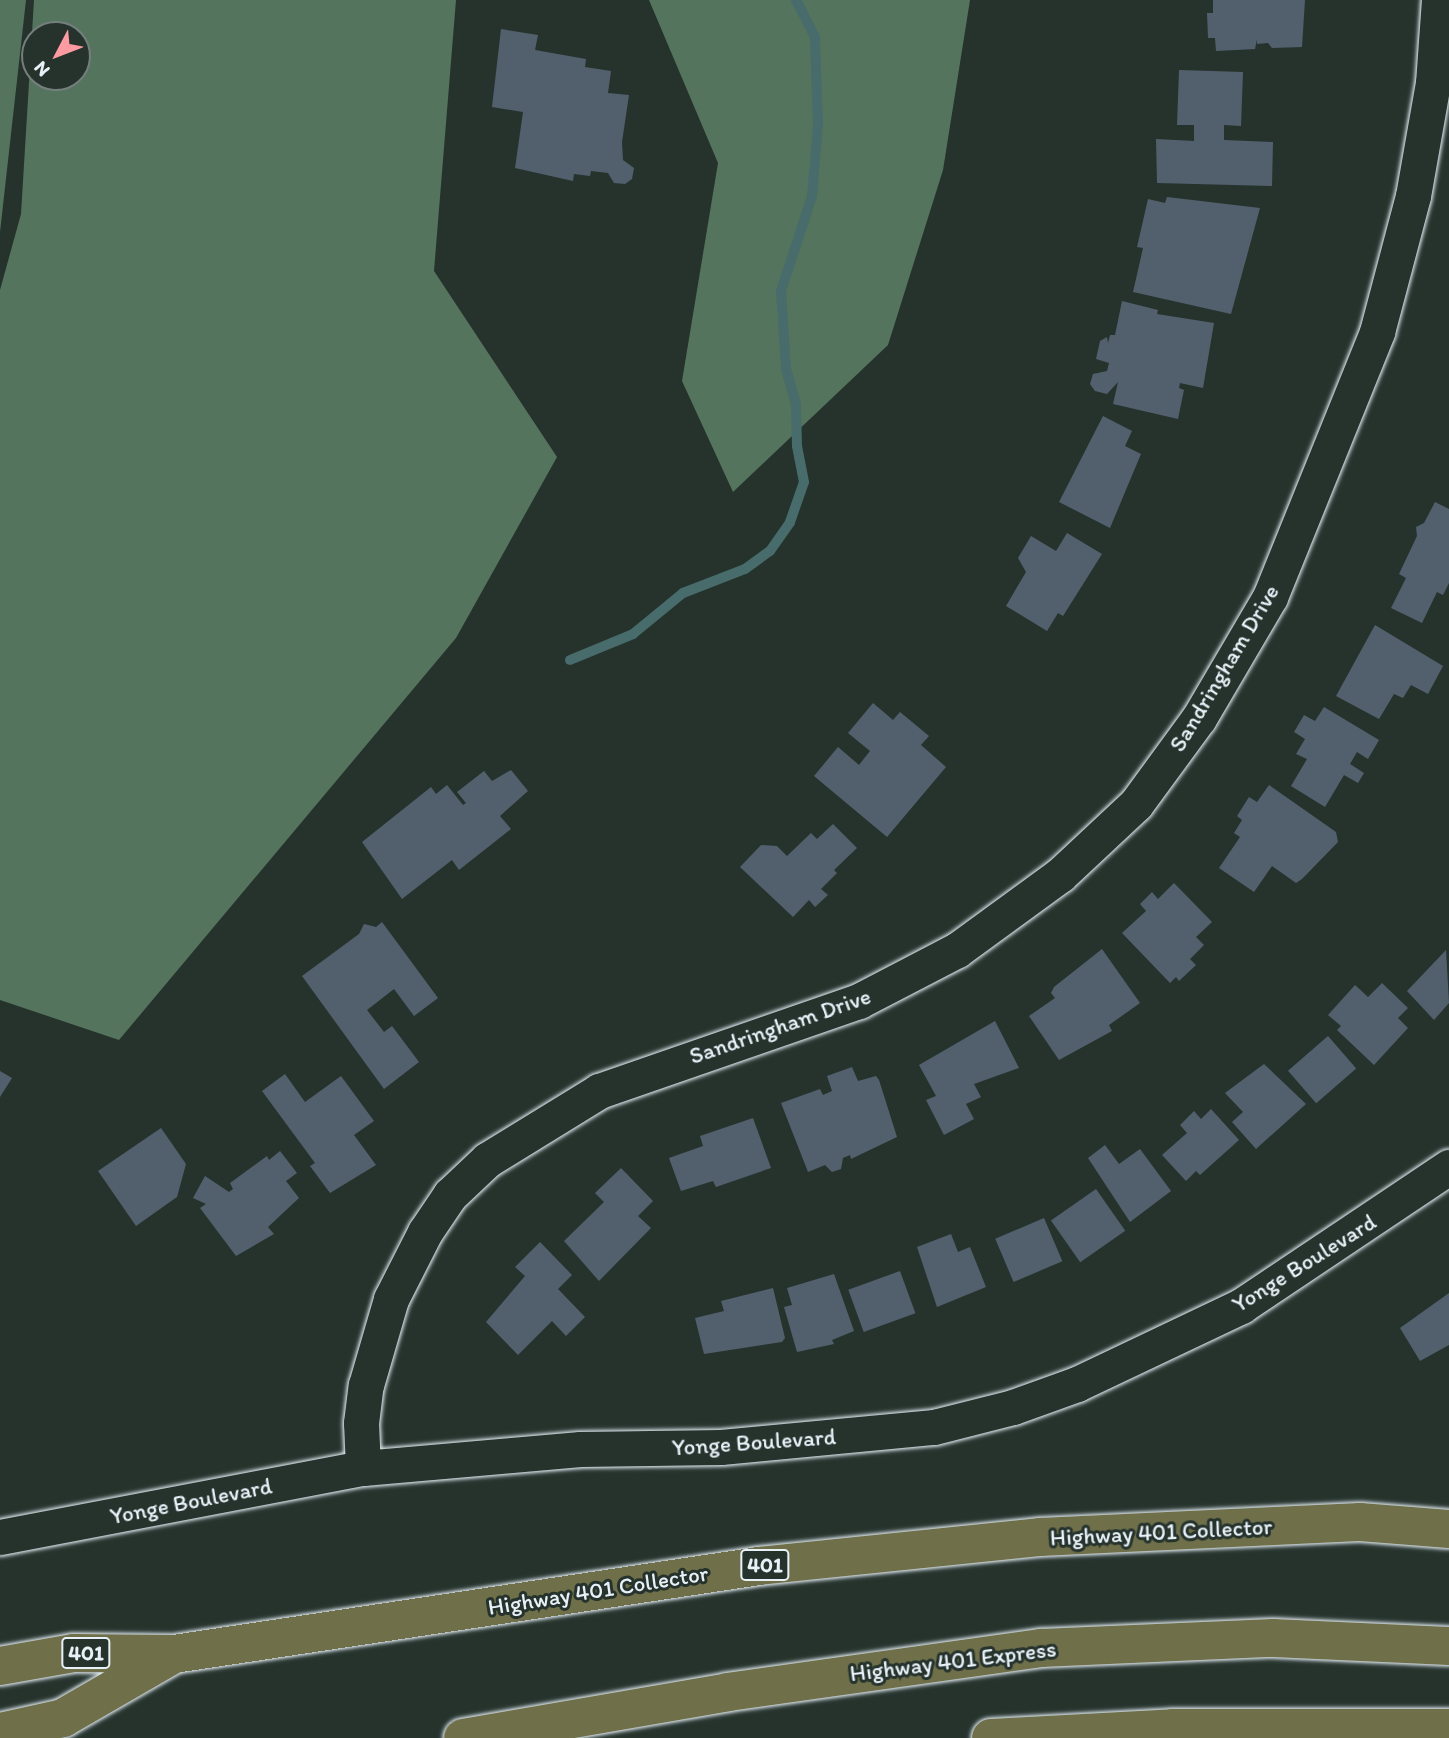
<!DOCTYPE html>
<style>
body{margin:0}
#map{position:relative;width:1449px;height:1738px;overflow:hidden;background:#26332d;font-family:Itim,sans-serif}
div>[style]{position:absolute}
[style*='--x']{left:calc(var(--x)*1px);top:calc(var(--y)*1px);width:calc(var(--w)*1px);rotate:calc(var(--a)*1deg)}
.green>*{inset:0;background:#54745d}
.stream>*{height:10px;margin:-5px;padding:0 5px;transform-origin:5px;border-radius:5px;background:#476c6b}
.building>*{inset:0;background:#52606d;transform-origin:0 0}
.roads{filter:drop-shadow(0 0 2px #e8f1f8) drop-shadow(0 0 2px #e8f1f8)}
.minor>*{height:35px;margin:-17.5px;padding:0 17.5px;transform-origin:17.5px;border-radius:17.5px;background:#26332d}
.highway>*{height:38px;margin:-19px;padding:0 19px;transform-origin:19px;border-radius:19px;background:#6f704a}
span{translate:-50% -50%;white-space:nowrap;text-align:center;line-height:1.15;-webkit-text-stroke:6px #26332d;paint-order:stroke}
.shield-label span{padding:2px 5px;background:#26332d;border:2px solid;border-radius:5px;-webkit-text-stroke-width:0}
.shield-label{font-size:21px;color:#e8f1f8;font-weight:700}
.street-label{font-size:23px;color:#e8f1f8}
.north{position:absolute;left:21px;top:21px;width:70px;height:70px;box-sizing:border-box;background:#26332d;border:2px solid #747f7e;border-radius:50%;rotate:228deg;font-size:19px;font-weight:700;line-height:28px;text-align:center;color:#e8f1f8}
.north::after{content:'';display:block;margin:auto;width:24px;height:32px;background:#ff9aa2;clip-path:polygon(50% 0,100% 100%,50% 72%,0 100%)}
</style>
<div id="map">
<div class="green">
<i style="clip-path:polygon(0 0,26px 0,0 232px)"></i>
<i style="clip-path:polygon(evenodd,34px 0,456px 0,434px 271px,557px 457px,456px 638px,119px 1040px,0 1000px,0 290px,21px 214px,34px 0,35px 35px,77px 35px,77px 77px,35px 77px,35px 35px)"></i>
<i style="clip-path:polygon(649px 0,970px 0,943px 170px,888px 345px,733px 492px,682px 381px,718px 163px)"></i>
</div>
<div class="stream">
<i style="--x:570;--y:660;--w:68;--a:-22.4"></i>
<i style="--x:633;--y:634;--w:65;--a:-39.4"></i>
<i style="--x:683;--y:593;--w:66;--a:-21.2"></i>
<i style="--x:745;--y:569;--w:31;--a:-36"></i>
<i style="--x:770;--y:551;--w:35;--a:-55"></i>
<i style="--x:790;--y:522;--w:42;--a:-70.7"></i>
<i style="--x:804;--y:482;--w:37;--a:-101"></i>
<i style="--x:797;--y:446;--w:42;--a:-91.4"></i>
<i style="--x:796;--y:404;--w:37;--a:-106"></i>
<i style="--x:786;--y:368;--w:77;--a:-93.7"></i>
<i style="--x:781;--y:291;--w:100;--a:-71.9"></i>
<i style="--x:812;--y:196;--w:71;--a:-85.2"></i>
<i style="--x:818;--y:125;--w:88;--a:-92"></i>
<i style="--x:815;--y:37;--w:42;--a:-117.2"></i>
</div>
<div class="building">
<i style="clip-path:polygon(1213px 0,1305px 0,1302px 47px,1272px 48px,1268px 43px,1257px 44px,1257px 39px,1255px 49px,1216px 51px,1215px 38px,1208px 38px,1207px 13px,1213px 13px)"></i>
<i style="clip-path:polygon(501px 29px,538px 35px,535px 50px,586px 59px,585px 67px,611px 71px,608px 93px,629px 95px,622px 142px,623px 160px,634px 168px,632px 179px,625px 184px,614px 183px,608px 173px,591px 171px,590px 176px,574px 174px,573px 181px,515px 168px,523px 112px,492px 107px)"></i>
<i style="clip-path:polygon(1179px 70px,1243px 72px,1241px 126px,1224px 125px,1224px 140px,1273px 142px,1272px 186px,1157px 183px,1156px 139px,1194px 141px,1194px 125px,1177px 125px)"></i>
<i style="clip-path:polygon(1167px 197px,1260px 208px,1231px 314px,1133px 292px,1143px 248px,1137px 247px,1148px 199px,1165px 203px)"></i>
<i style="clip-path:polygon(1122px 301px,1158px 310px,1157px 314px,1214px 323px,1203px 388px,1180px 383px,1179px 388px,1184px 390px,1178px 419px,1113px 404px,1118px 382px,1107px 394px,1095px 391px,1090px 384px,1093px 374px,1107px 371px,1109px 363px,1096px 359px,1100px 341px,1107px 337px,1108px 343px,1110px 335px,1115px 335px)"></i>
<i style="clip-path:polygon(1103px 416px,1132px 431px,1125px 446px,1141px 454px,1110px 528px,1059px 502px)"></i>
<i style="clip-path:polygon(1435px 502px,1449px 509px,1449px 583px,1443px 595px,1437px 592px,1422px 623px,1391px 608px,1406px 578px,1399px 574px,1417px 536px,1416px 527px,1424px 523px)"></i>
<i style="clip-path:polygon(1067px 533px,1102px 554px,1063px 616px,1058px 613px,1047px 631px,1006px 606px,1026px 572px,1018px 558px,1031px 536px,1056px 551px)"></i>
<i style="clip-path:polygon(1375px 625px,1443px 666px,1428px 694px,1411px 685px,1403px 698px,1394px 694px,1379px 719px,1336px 696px)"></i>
<i style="clip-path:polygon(873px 703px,893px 720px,900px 712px,929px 736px,921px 745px,946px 767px,887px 837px,814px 776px,838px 747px,859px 765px,870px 751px,848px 733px)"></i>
<i style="clip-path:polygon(1324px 707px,1379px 740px,1368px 759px,1357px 752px,1350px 764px,1364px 773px,1358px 783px,1344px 775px,1325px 807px,1291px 786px,1307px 759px,1296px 754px,1305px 739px,1294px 732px,1304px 715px,1315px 721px)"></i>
<i style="clip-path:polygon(511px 770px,528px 791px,500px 816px,511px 829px,459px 870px,452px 860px,402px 899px,362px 842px,431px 787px,436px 794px,447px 785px,463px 805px,466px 803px,457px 792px,484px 771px,492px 781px)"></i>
<i style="clip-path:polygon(1269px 785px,1336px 832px,1338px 842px,1302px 879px,1296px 883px,1272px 866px,1254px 892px,1219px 868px,1240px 837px,1234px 833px,1242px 820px,1237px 816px,1249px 797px,1257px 802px)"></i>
<i style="clip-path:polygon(833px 824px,857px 848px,834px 870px,837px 873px,821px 889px,828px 895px,815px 907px,809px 900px,793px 917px,740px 867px,761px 845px,777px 846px,787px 856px,811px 833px,817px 839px)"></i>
<i style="clip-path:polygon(1174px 883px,1212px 922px,1196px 937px,1204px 945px,1190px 959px,1196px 965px,1179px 981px,1176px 977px,1170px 983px,1122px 933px,1146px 911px,1140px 904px,1152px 892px,1158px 899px)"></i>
<i style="clip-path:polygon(382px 922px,438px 998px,414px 1016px,394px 989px,367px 1010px,384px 1032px,392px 1026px,419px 1062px,384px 1089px,302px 976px,359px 934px,364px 924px,376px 927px)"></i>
<i style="clip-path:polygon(1102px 949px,1140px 1003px,1109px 1025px,1112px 1031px,1059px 1060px,1029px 1016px,1055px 998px,1051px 993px,1054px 987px)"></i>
<i style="clip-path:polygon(1446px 950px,1449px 1003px,1434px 1020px,1407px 991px)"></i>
<i style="clip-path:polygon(1382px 983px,1408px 1008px,1398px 1018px,1408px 1028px,1374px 1065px,1337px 1030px,1341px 1026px,1328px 1015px,1355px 985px,1368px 997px)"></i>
<i style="clip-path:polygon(995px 1021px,1019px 1068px,974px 1084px,981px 1097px,966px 1104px,974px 1119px,944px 1135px,926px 1100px,936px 1096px,919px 1065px)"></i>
<i style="left:1328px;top:1036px;width:43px;height:53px;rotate:49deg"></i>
<i style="clip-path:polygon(1264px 1064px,1306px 1104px,1256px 1149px,1232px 1122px,1243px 1112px,1225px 1093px)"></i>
<i style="clip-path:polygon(852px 1067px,858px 1081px,876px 1076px,879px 1080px,897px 1137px,851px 1159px,850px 1155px,843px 1158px,841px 1169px,832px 1172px,825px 1165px,808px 1172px,781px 1103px,820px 1089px,823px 1095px,832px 1091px,827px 1076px)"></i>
<i style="clip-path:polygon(0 1071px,12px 1078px,0 1097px)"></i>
<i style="clip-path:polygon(285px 1074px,305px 1102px,341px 1076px,374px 1121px,354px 1135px,376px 1165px,330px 1193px,310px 1166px,315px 1163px,262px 1091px)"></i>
<i style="clip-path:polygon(1211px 1109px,1239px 1140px,1200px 1175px,1196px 1171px,1186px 1181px,1162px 1155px,1187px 1133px,1180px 1125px,1194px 1111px,1201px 1119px)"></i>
<i style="clip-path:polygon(753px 1118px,771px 1168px,716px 1187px,713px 1181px,681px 1191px,669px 1158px,703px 1146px,700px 1136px)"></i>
<i style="clip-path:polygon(161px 1128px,186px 1164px,177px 1197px,136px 1226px,98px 1171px)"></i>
<i style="clip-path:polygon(1105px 1145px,1119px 1164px,1140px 1149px,1171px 1191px,1130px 1222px,1088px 1158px)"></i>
<i style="clip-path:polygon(280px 1151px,297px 1173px,286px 1181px,299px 1198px,268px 1227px,274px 1234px,236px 1256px,200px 1208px,206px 1204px,193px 1198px,205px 1176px,229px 1192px,233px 1189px,230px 1183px,267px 1156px,269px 1160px)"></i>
<i style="clip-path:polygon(621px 1168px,653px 1201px,638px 1216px,651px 1228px,599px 1281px,564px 1241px,604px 1202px,595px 1193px)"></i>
<i style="left:1096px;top:1189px;width:51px;height:55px;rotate:55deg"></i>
<i style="left:1044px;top:1218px;width:47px;height:53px;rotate:67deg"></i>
<i style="clip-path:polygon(951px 1234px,958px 1252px,970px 1247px,986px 1287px,937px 1307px,917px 1247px)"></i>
<i style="clip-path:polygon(540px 1242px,572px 1275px,558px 1289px,585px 1317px,566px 1336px,552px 1321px,518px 1355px,486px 1322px,525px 1276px,515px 1267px)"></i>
<i style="left:900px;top:1271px;width:45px;height:55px;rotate:70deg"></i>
<i style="clip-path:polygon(834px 1274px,854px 1331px,832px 1340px,834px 1344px,797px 1352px,784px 1307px,792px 1305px,787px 1288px)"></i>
<i style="clip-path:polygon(773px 1288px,785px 1338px,782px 1342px,704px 1354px,695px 1318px,724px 1311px,721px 1301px)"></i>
<i style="clip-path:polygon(1449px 1293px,1449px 1345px,1420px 1361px,1400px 1328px)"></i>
</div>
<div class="roads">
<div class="minor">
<i style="--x:363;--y:1468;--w:45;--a:-92.5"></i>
<i style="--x:361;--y:1423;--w:38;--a:-83"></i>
<i style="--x:366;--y:1385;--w:90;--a:-73.8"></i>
<i style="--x:391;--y:1299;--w:75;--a:-63.1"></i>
<i style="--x:425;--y:1232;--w:45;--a:-56"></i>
<i style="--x:450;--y:1195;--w:51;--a:-43.4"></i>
<i style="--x:487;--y:1160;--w:132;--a:-31.6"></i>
<i style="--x:599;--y:1091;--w:275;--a:-19.1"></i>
<i style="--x:859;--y:1001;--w:110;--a:-27.5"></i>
<i style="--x:957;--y:950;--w:127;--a:-36.1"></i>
<i style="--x:1060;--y:875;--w:104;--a:-43.1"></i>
<i style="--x:1136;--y:804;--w:107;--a:-53.8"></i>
<i style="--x:1199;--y:718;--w:140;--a:-59.6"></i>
<i style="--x:1270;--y:597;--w:286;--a:-68"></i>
<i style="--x:1377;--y:332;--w:141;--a:-75.2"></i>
<i style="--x:1413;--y:196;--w:115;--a:-80"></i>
<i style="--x:1433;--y:83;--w:83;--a:-85.9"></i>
<i style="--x:0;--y:1537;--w:369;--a:-10.8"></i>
<i style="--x:363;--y:1468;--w:218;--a:-5"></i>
<i style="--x:580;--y:1449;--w:141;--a:-0.8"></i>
<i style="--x:721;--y:1447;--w:214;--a:-5.4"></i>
<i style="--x:934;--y:1427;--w:81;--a:-14.2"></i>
<i style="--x:1013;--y:1407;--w:68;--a:-19.8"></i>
<i style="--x:1077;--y:1384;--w:182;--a:-25.4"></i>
<i style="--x:1241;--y:1306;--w:250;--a:-33.8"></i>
</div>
<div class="highway">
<i style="--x:0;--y:1666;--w:75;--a:-10"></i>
<i style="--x:74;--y:1653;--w:100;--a:0.6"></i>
<i style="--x:174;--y:1654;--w:592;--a:-8.55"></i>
<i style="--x:759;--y:1566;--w:282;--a:-5.9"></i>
<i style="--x:1040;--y:1537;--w:320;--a:-2.7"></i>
<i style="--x:1360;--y:1522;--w:89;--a:4.5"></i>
<i style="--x:0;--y:1732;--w:65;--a:-12.5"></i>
<i style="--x:63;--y:1718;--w:126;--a:-30"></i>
<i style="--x:463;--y:1738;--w:269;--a:-9.8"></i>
<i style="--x:728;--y:1692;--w:316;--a:-8"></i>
<i style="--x:1041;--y:1648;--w:232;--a:-2.5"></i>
<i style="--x:1273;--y:1638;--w:176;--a:2.6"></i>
<i style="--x:991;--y:1738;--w:182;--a:-3.1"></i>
<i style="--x:1173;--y:1728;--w:276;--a:0"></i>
</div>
</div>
<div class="shield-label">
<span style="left:765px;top:1565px">401</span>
<span style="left:86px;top:1653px">401</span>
</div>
<div class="street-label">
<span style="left:1224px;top:668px;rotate:-59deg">Sandringham Drive</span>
<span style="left:780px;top:1026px;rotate:-19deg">Sandringham Drive</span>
<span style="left:1304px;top:1263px;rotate:-32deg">Yonge Boulevard</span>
<span style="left:754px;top:1442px;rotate:-4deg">Yonge Boulevard</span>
<span style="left:191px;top:1501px;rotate:-11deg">Yonge Boulevard</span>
<span style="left:1161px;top:1532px;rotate:-3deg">Highway 401 Collector</span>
<span style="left:598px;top:1590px;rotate:-9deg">Highway 401 Collector</span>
<span style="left:953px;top:1661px;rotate:-7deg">Highway 401 Express</span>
</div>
<div class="north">N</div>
</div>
